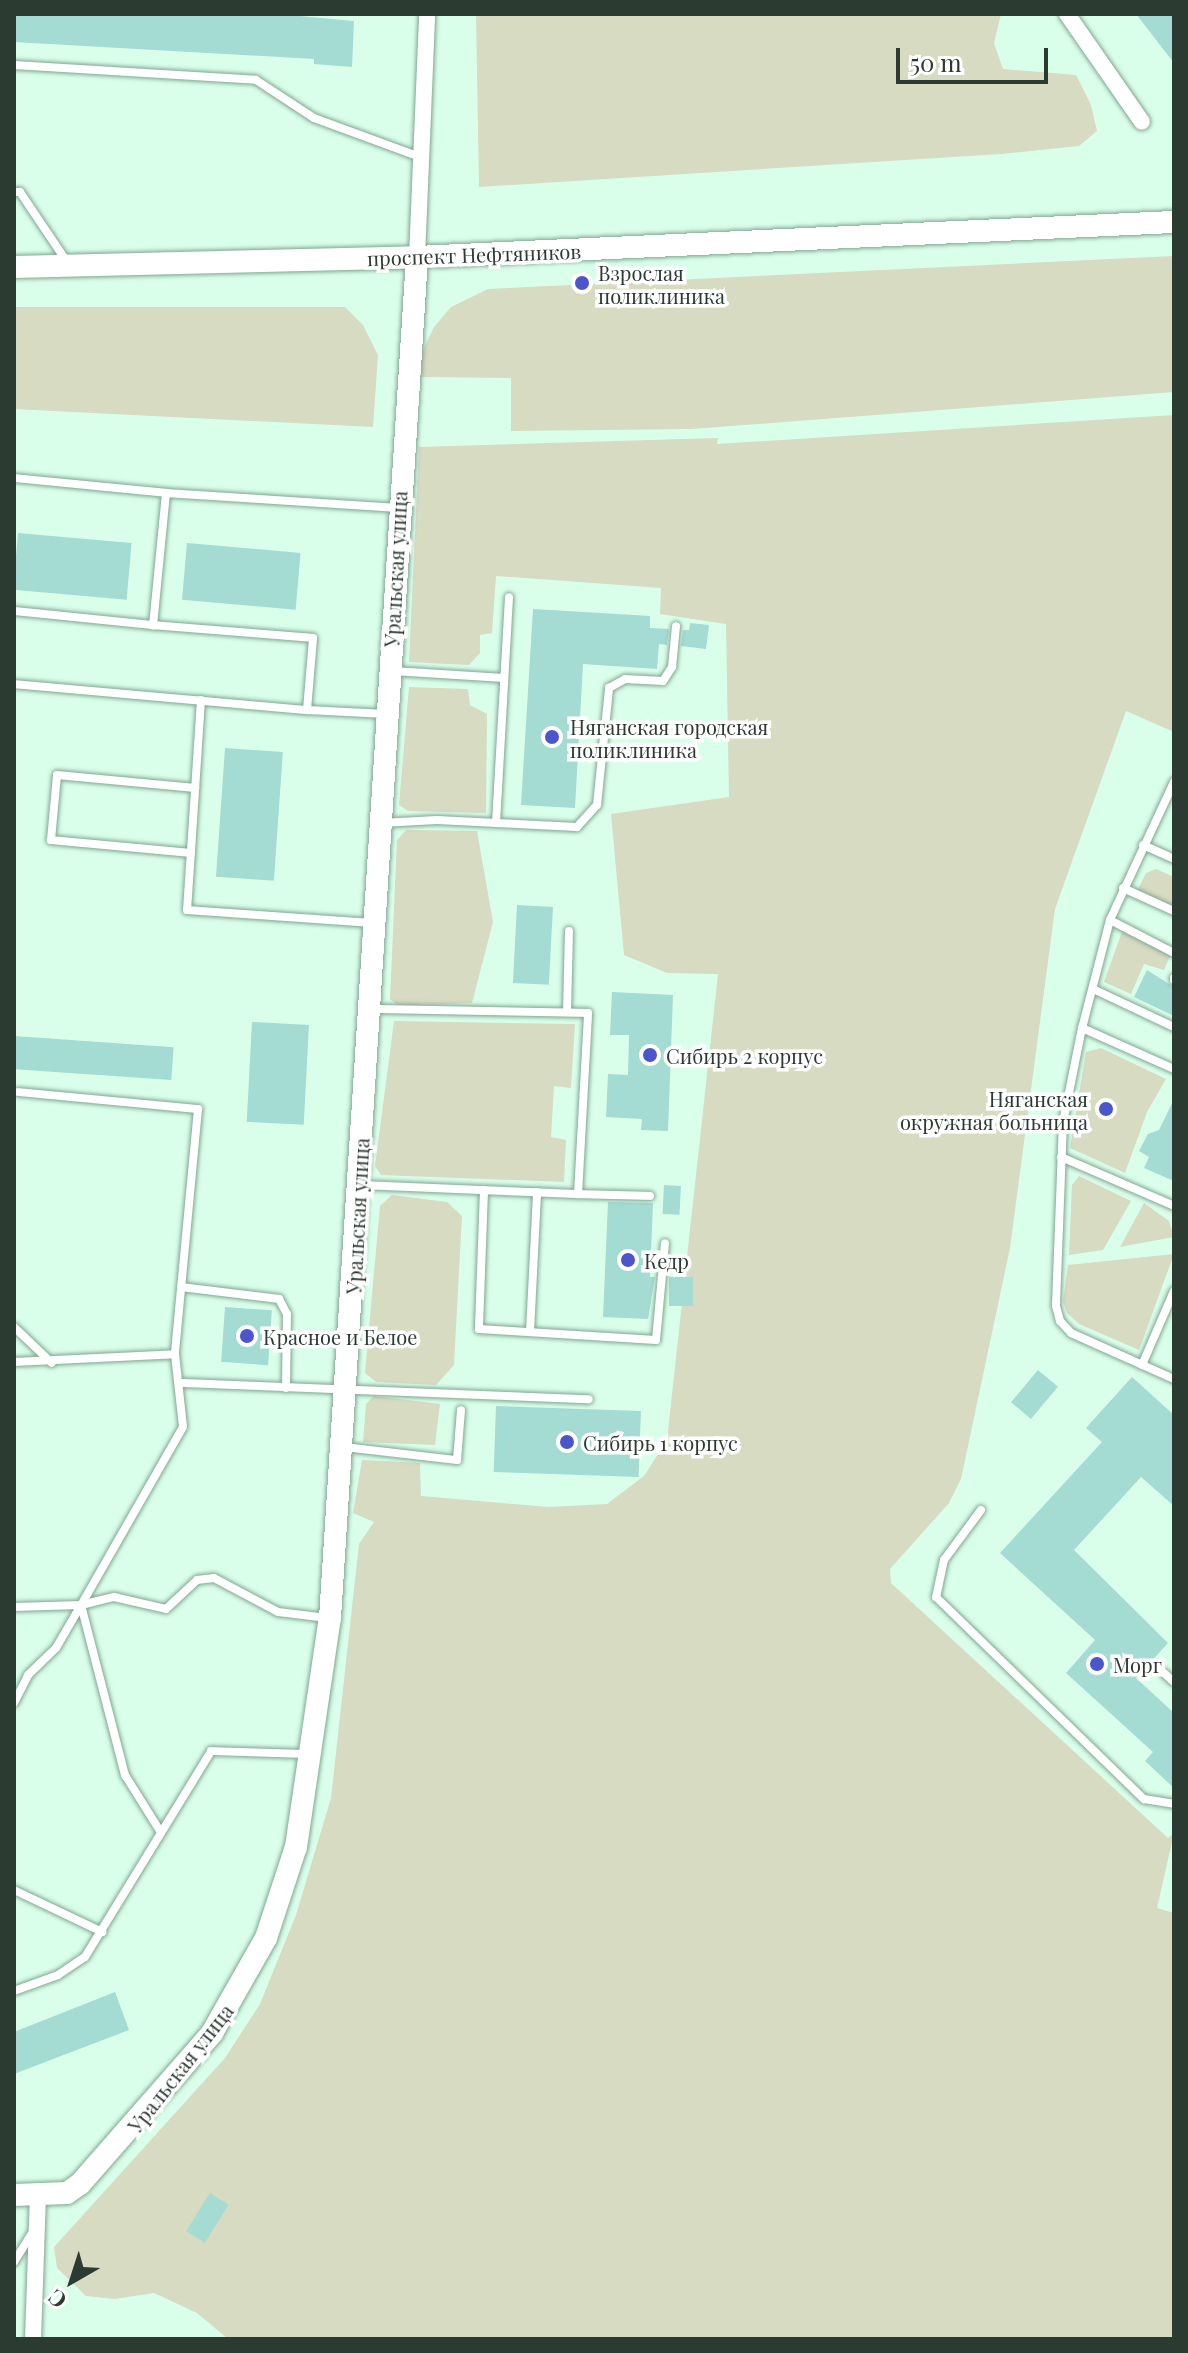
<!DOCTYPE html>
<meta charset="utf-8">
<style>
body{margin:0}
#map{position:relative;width:1188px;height:2353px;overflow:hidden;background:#d9ffea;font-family:"Playfair Display",serif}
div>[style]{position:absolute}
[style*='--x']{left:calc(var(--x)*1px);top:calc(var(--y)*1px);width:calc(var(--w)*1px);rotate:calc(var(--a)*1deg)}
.green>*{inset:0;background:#d6dbc1}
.building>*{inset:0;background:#a4dbd2;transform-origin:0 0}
.roads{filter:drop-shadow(0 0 2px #82a692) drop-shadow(0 0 2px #82a692)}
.lane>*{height:8px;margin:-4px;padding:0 4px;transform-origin:4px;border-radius:4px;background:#fff}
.street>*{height:16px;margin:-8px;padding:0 8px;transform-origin:8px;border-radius:8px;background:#fff}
.secondary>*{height:22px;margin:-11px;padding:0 11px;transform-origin:11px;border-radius:11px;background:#fff}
.dots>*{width:22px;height:22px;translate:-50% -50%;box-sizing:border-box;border:4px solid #fff;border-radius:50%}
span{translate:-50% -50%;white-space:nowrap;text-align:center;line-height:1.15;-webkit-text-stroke:7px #fff;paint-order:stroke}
.street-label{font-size:20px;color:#2c3b32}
.poi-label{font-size:20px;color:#2c3b32}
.left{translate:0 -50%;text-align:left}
.right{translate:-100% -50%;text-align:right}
.frame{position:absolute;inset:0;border:16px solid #2c3b32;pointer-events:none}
.north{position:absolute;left:32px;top:2241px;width:80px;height:80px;-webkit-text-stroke:6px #fff;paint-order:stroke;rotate:219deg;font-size:22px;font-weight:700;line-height:32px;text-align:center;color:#2c3b32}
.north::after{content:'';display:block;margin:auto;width:28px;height:36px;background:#2c3b32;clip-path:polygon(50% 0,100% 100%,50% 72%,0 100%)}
.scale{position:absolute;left:896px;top:48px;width:152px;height:36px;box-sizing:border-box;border:4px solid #2c3b32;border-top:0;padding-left:10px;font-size:24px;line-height:28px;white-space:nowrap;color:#2c3b32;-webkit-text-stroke:6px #fff;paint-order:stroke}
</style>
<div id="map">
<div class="green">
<i style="clip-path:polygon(476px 14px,1001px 14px,994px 43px,1003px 69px,1076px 75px,1091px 105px,1097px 131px,1079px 146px,1001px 154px,479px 187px)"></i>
<i style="clip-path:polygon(1174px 256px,1174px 392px,692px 429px,511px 431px,511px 378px,419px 377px,420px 356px,434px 327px,451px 307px,488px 289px)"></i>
<i style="clip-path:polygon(14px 307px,345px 307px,363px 325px,378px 355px,373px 427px,14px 409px)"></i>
<i style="clip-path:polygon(1174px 415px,1174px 732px,1126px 711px,1055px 909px,1010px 1248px,961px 1479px,949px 1503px,890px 1569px,891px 1583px,1168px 1838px,1174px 1833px,1157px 1908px,1174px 1913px,1174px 2339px,228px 2339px,197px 2313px,154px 2293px,115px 2299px,86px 2296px,57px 2268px,54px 2247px,225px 2058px,260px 2004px,296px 1915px,331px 1798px,359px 1544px,374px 1522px,353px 1513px,362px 1460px,420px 1463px,421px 1496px,548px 1507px,607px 1504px,644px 1476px,667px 1440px,718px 974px,667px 973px,624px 955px,611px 814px,729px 797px,726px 624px,660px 614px,661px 588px,496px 576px,492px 633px,480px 635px,480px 653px,469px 665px,409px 662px,419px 447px,718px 438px,717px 444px)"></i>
<i style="clip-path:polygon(409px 687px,468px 689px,470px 705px,487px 714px,486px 813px,408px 811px,399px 805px)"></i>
<i style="clip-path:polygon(406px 830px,477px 831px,493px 922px,472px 1003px,399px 1006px,390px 999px,397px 840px)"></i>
<i style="clip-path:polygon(1156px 869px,1174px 877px,1174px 907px,1137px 891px,1146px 873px)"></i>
<i style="clip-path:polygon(1123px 929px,1172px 952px,1164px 970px,1144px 964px,1131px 994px,1104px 982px)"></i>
<i style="clip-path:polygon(394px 1021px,575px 1024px,571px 1088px,554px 1086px,551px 1137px,566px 1140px,564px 1182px,381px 1175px,375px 1166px)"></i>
<i style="clip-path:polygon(1101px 1048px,1166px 1079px,1147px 1112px,1125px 1173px,1070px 1148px,1086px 1052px)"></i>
<i style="clip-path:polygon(1079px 1176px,1131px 1201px,1103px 1250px,1069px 1255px,1072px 1185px)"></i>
<i style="clip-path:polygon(392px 1195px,447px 1202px,462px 1216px,454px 1365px,436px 1385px,376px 1382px,365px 1373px,380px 1206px)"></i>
<i style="clip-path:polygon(1144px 1203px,1169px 1221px,1174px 1237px,1120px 1247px)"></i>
<i style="clip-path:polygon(1174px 1254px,1139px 1350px,1079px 1324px,1067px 1313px,1063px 1302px,1068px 1265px)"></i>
<i style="clip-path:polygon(374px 1396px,440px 1404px,435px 1445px,363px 1442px,366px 1404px)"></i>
</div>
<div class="building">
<i style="clip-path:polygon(14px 14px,277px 14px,354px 21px,352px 67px,314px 64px,314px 59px,14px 42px)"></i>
<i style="clip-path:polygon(1136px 14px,1174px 14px,1174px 63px)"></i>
<i style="left:18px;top:533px;width:114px;height:57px;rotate:5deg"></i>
<i style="left:187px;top:543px;width:114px;height:57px;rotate:5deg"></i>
<i style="clip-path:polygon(533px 609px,650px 616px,650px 628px,669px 629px,667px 645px,659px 644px,657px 669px,583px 664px,575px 808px,521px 805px)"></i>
<i style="clip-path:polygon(690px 623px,709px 625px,706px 649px,681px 646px,683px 630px,689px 630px)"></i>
<i style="left:225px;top:748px;width:58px;height:129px;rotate:4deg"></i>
<i style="left:517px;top:905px;width:36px;height:78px;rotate:3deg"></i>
<i style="clip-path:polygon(1147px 970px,1174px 987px,1174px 1016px,1134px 997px)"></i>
<i style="clip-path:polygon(612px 992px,673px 995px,668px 1131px,641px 1130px,642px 1119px,606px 1117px,608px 1074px,628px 1075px,629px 1035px,610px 1035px)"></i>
<i style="left:252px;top:1022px;width:57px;height:100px;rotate:3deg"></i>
<i style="left:14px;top:1036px;width:160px;height:33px;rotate:4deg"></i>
<i style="clip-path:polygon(1174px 1099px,1174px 1181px,1144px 1168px,1149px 1157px,1139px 1151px,1148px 1134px,1159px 1130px)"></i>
<i style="left:664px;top:1185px;width:17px;height:29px;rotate:3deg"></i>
<i style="clip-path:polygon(608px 1202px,653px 1203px,650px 1277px,655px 1277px,648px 1319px,603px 1317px)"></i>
<i style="left:669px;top:1277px;width:24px;height:29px"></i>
<i style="left:225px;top:1307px;width:47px;height:55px;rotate:4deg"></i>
<i style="left:1038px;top:1370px;width:26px;height:42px;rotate:40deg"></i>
<i style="clip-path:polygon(1132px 1377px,1174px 1415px,1174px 1506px,1141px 1477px,1074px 1550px,1168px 1643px,1136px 1678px,1174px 1713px,1174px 1788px,1145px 1761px,1153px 1752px,1066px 1673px,1095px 1640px,1000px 1553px,1102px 1442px,1086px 1428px)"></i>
<i style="left:496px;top:1406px;width:145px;height:66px;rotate:2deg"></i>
<i style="clip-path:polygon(115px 1992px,129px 2030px,14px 2074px,14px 2032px)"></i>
<i style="left:210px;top:2193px;width:22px;height:45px;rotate:32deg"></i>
</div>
<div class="roads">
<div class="lane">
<i style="--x:14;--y:65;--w:242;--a:3.5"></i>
<i style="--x:256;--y:80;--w:69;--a:33.2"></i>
<i style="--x:314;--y:118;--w:113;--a:20.2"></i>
<i style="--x:14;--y:192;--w:6;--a:0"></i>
<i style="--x:20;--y:192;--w:84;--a:56.1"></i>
<i style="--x:14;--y:478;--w:153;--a:5.6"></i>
<i style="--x:166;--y:493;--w:133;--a:95.6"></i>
<i style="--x:153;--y:625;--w:140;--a:-174.2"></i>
<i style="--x:166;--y:493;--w:233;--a:3.7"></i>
<i style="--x:393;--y:671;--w:111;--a:3.6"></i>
<i style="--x:14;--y:684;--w:294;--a:5.1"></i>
<i style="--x:307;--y:710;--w:72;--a:-85.2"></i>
<i style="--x:313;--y:638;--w:161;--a:-175.4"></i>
<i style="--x:201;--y:700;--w:210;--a:93.8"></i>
<i style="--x:187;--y:910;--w:185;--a:4"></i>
<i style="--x:307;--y:710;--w:79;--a:2.9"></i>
<i style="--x:1174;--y:782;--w:152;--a:114.9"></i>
<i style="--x:1110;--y:920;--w:112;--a:104.5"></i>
<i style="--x:1082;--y:1028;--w:96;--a:101.4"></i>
<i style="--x:1063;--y:1122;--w:184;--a:92.2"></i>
<i style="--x:1056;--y:1306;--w:16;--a:75"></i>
<i style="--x:1060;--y:1321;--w:16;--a:47"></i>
<i style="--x:1071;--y:1333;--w:113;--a:24.1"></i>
<i style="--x:381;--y:823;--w:56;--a:-3.1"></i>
<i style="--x:437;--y:820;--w:140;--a:2.9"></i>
<i style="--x:577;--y:827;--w:30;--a:-48"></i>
<i style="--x:597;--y:805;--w:118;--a:-84.1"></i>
<i style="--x:609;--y:688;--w:18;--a:-29"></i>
<i style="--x:625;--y:679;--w:38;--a:3"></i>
<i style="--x:663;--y:681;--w:17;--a:-57"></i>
<i style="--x:672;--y:667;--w:41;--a:-84.4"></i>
<i style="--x:496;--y:823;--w:226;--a:-86.7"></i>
<i style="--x:1143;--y:845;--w:34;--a:24"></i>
<i style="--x:191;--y:853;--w:141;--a:-174.7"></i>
<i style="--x:51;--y:840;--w:65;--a:-84.7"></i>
<i style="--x:57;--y:775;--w:139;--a:5.4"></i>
<i style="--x:1123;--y:888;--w:56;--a:24.3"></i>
<i style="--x:1110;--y:920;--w:72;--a:27.3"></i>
<i style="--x:1174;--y:978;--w:2;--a:90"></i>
<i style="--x:1093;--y:989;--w:89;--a:25.1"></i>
<i style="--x:567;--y:1012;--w:81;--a:-88.6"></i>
<i style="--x:1082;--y:1028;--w:101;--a:24"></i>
<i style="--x:18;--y:1092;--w:181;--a:5.4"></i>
<i style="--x:198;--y:1109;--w:246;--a:95.4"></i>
<i style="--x:175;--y:1354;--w:73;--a:83.7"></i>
<i style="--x:183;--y:1427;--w:205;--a:119.8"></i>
<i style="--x:81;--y:1605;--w:176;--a:75.5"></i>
<i style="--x:125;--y:1775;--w:66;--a:58"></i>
<i style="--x:1061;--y:1157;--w:123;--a:23.4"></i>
<i style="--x:359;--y:1185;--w:219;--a:2.4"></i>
<i style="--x:578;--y:1194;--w:181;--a:-86.8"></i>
<i style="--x:588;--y:1013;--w:218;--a:-178.9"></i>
<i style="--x:484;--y:1190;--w:139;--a:92.1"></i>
<i style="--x:479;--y:1329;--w:177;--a:3.6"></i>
<i style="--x:656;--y:1340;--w:97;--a:-84.7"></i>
<i style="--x:578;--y:1194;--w:72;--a:1.6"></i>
<i style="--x:181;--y:1287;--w:99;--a:7"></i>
<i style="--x:279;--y:1299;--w:17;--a:62"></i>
<i style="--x:287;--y:1314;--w:74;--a:90.8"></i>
<i style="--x:14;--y:1327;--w:52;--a:43.5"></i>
<i style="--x:530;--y:1332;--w:140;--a:-87.1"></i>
<i style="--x:14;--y:1362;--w:161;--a:-2.8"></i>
<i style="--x:1142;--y:1365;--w:81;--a:-66.6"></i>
<i style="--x:182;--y:1383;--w:407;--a:2.3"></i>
<i style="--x:344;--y:1447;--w:114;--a:6.6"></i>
<i style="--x:457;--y:1460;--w:50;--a:-85.4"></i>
<i style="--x:981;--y:1510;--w:62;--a:126.5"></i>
<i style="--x:944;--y:1560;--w:38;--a:102"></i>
<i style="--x:936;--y:1597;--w:290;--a:44.2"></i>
<i style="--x:1144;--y:1799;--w:30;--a:9"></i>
<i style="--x:14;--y:1607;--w:67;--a:-1.7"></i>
<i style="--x:1164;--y:1673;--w:13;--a:42"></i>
<i style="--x:14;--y:1703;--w:31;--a:-63"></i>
<i style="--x:28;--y:1675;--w:39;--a:-44"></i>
<i style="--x:56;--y:1648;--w:50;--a:-59.8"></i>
<i style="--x:81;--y:1605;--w:34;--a:-14"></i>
<i style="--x:114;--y:1597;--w:53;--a:13"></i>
<i style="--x:166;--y:1609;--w:42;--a:-43.1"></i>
<i style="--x:197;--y:1580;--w:17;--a:-7"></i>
<i style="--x:214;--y:1578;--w:72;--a:28"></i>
<i style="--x:278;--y:1612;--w:50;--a:6.8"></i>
<i style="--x:14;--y:1890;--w:98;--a:25.5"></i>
<i style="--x:14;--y:1991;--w:47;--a:-20"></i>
<i style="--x:58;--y:1975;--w:32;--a:-34"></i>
<i style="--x:85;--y:1957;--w:241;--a:-58.5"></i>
<i style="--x:211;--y:1751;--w:98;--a:1.8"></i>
<i style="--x:14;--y:2262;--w:34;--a:-58"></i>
</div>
<div class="street">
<i style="--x:1067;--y:14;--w:131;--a:55.2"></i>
<i style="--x:417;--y:257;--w:243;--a:-87.6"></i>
<i style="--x:33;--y:2339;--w:144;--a:-88"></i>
</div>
<div class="secondary">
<i style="--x:14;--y:267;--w:403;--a:-1.4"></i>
<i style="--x:417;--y:257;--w:758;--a:-2.65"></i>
<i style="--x:14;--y:2195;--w:53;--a:-2.2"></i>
<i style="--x:67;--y:2193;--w:16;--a:-35"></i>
<i style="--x:80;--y:2184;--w:201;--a:-48.8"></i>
<i style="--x:212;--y:2033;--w:109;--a:-60.4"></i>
<i style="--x:266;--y:1938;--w:96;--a:-71.8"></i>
<i style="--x:296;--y:1847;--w:232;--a:-81.6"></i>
<i style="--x:330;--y:1618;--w:1364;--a:-86.34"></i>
</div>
</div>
<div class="dots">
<i style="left:582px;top:283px;background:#4b56cb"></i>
<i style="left:552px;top:737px;background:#4b56cb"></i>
<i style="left:650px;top:1055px;background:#4b56cb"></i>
<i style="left:1106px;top:1109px;background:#4b56cb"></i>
<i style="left:628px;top:1260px;background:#4b56cb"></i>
<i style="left:247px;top:1336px;background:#4b56cb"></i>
<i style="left:567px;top:1442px;background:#4b56cb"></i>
<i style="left:1097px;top:1664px;background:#4b56cb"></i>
</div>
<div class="street-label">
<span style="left:474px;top:254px;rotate:-2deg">проспект Нефтяников</span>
<span style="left:395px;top:569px;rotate:-87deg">Уральская улица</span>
<span style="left:357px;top:1216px;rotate:-87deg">Уральская улица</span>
<span style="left:180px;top:2068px;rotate:-52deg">Уральская улица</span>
</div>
<div class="poi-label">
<span class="left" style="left:598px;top:284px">Взрослая<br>поликлиника</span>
<span class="left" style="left:570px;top:738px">Няганская городская<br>поликлиника</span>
<span class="left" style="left:666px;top:1055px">Сибирь 2 корпус</span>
<span class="right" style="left:1088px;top:1110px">Няганская<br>окружная больница</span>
<span class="left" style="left:644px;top:1260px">Кедр</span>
<span class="left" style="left:263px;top:1336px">Красное и Белое</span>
<span class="left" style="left:583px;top:1442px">Сибирь 1 корпус</span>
<span class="left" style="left:1113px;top:1664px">Морг</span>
</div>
<div class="frame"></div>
<div class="north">С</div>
<div class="scale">50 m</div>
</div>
